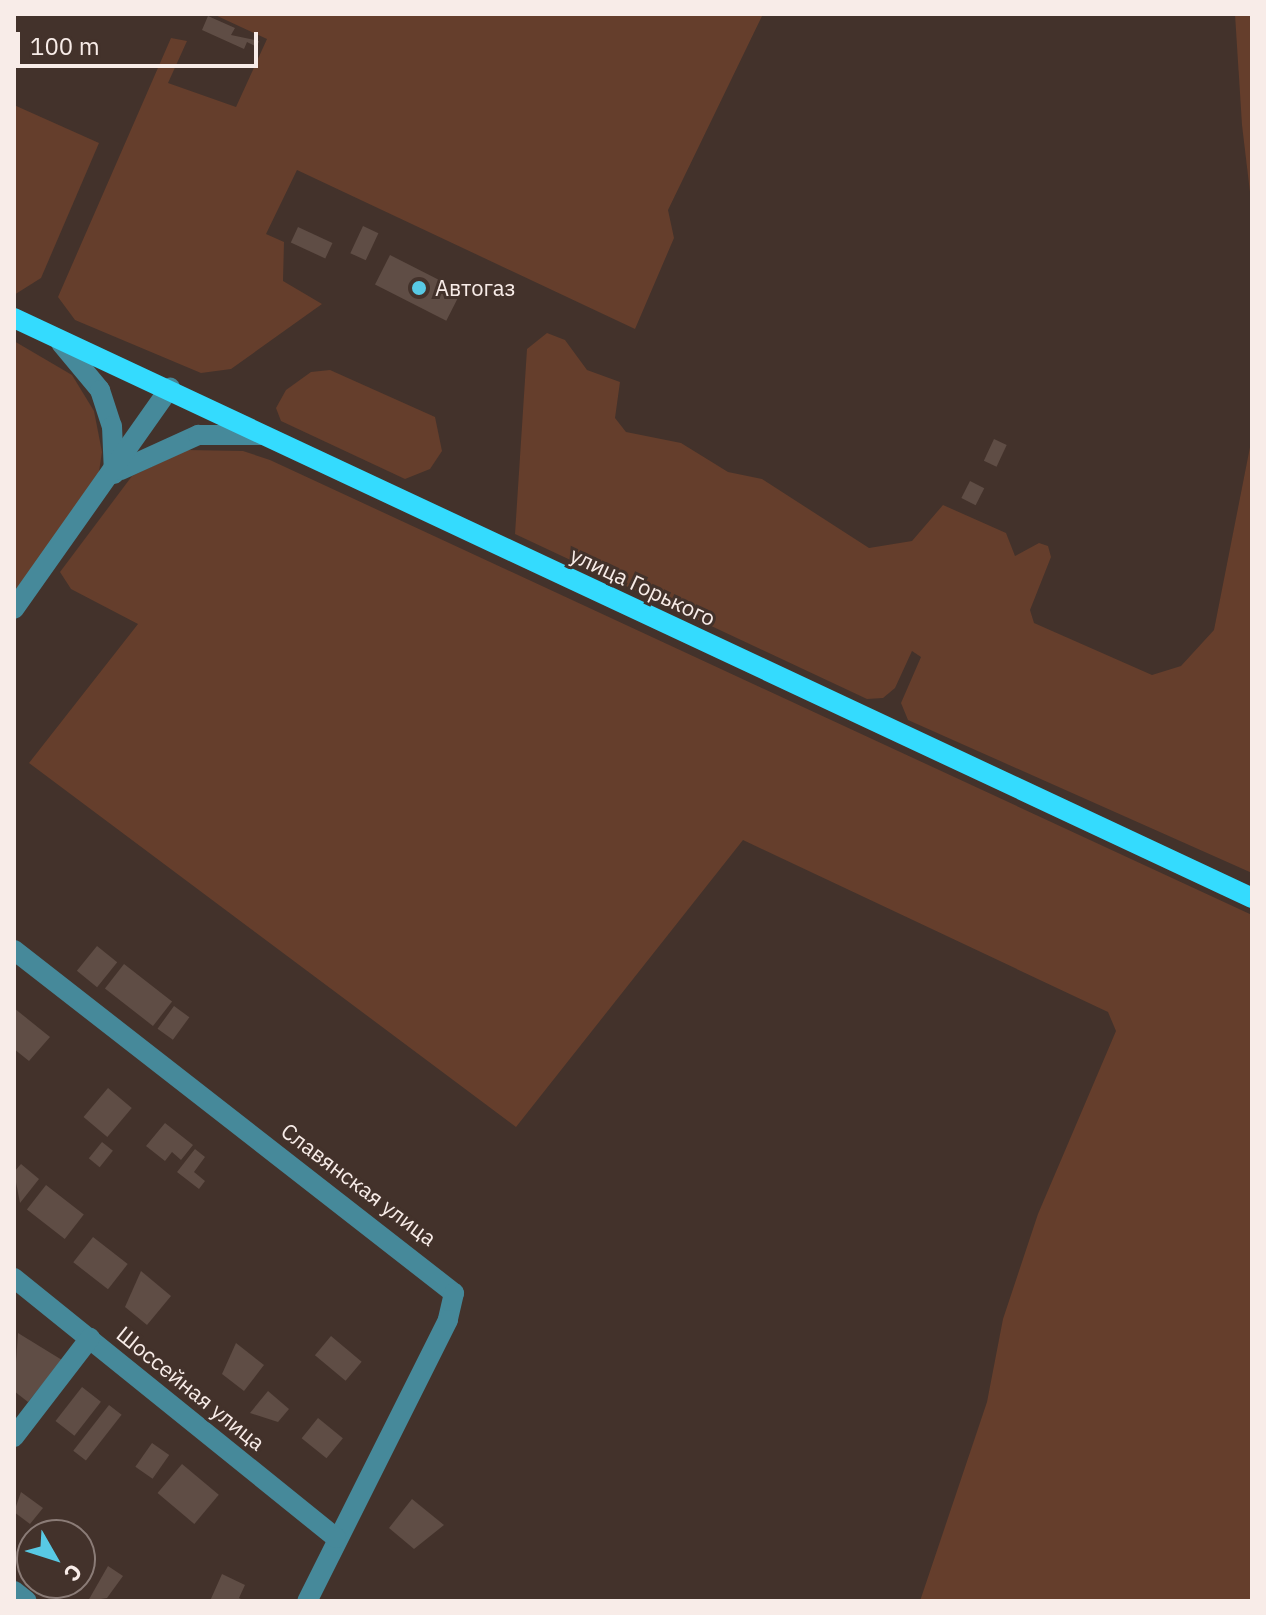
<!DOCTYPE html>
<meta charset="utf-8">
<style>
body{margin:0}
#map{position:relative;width:1266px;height:1615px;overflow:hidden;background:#43322b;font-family:"IBM Plex Sans",sans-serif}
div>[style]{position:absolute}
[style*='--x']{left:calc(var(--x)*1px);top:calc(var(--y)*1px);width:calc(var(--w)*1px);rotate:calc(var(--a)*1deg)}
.green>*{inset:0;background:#653e2c}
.building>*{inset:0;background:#5f4d45;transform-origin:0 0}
.minor>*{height:20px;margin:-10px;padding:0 10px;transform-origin:10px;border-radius:10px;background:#46899a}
.major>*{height:20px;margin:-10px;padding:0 10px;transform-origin:10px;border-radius:10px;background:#34dbfe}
.dots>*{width:22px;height:22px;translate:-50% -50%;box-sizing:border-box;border:4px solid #43322b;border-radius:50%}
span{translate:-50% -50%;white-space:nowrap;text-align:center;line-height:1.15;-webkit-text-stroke:6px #43322b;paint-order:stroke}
.poi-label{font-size:22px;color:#f8ece8}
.left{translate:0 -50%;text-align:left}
.street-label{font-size:22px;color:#f8ece8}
.frame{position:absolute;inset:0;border:16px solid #f8ece8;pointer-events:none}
.north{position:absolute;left:16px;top:1519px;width:80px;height:80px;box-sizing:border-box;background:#43322b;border:2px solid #8b7c77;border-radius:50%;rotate:129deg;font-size:22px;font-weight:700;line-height:32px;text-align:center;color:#f8ece8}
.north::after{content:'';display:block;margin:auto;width:28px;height:36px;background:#58c9e4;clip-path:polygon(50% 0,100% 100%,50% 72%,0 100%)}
.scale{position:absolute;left:16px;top:32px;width:242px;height:36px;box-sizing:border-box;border:4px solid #f8ece8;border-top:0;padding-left:10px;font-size:24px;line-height:28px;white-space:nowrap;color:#f8ece8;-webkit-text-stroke:6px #43322b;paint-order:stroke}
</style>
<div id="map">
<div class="green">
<i style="clip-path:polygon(213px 14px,763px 14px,668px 210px,674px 238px,635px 329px,297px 170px,266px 234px,284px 242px,283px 281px,322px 304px,231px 369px,201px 373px,75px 320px,58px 297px,171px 38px,187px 41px,168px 83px,236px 107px,267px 39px)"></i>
<i style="clip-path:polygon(1235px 14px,1252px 14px,1252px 209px,1242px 125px)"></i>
<i style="clip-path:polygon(14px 105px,99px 143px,41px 278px,14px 295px)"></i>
<i style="clip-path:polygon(547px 333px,565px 340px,587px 370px,620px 382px,615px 418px,626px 432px,681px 443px,728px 472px,762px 479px,869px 548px,912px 541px,943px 505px,1006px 533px,1015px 556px,1039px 543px,1048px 546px,1051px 557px,1030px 610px,1034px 623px,1152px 675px,1181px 666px,1214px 630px,1252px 437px,1252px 873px,908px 720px,901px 703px,921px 657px,912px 651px,895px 688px,883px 698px,867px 699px,515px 534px,527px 349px)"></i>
<i style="clip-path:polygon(14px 341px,72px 375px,94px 411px,102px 452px,98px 478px,14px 596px)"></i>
<i style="clip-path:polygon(330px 370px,435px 417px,442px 451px,430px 469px,405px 479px,281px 421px,276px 408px,286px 390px,311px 372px)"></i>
<i style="clip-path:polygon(187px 450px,243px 451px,270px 460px,1252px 915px,1252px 1601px,920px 1601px,987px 1402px,1003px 1319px,1038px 1214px,1116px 1031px,1108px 1012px,743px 840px,516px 1127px,29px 763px,138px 624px,71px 589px,60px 572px,132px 476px)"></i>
</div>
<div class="building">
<i style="clip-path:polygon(208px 16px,235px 28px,231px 35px,259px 41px,257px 47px,247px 42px,244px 49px,202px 30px)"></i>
<i style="left:363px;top:226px;width:17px;height:30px;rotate:25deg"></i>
<i style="left:298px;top:227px;width:38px;height:17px;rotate:25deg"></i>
<i style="left:390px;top:255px;width:80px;height:33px;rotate:27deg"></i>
<i style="left:994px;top:439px;width:14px;height:24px;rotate:25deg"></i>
<i style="left:970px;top:481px;width:16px;height:19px;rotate:27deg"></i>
<i style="left:97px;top:946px;width:26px;height:32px;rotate:39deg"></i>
<i style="left:124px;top:964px;width:61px;height:31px;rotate:38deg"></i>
<i style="left:174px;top:1006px;width:19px;height:28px;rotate:36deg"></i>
<i style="clip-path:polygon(14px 1008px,50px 1037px,29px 1061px,14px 1049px)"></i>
<i style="left:108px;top:1088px;width:31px;height:38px;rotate:40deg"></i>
<i style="clip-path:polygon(165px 1123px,193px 1145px,181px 1160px,172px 1152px,165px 1161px,146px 1146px)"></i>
<i style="left:102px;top:1142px;width:14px;height:21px;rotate:39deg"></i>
<i style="clip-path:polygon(195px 1149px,205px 1157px,194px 1172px,205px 1181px,199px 1189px,177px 1172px)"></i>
<i style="clip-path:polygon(21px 1164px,39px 1179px,20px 1203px,14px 1172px)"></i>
<i style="left:46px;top:1185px;width:48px;height:31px;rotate:38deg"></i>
<i style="left:93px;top:1237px;width:44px;height:32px;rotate:38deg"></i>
<i style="clip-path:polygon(141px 1271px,171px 1296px,147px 1325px,125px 1307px)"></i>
<i style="clip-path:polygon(18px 1333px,62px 1360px,28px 1402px,14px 1391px)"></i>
<i style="left:331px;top:1336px;width:40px;height:25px;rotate:40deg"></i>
<i style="clip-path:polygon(236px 1343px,264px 1365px,244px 1391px,222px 1374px)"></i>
<i style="left:82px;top:1387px;width:24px;height:43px;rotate:38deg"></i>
<i style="clip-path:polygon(268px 1391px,289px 1409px,278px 1422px,250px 1413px)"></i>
<i style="left:109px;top:1405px;width:16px;height:58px;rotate:38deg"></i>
<i style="left:318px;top:1418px;width:32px;height:26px;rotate:39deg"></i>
<i style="left:152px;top:1443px;width:21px;height:29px;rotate:35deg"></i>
<i style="left:182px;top:1464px;width:48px;height:38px;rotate:40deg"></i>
<i style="clip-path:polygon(21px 1492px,43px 1508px,30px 1524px,14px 1512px)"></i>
<i style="clip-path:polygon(412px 1499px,444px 1525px,414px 1549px,389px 1528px)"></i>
<i style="clip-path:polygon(108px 1566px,123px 1576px,107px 1598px,88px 1601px)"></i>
<i style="clip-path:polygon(222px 1574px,245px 1585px,239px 1598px,245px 1601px,210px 1601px)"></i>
</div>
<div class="minor">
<i style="--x:61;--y:343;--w:61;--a:50.3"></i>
<i style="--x:100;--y:390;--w:38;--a:72"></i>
<i style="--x:112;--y:426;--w:48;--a:87.6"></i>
<i style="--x:121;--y:470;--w:85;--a:-24.4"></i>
<i style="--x:198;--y:435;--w:63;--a:0"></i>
<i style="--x:14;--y:609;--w:271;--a:-54.8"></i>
<i style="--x:14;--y:950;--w:558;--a:37.94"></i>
<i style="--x:454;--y:1293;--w:28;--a:103"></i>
<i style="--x:448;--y:1320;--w:314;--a:116.6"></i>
<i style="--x:14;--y:1278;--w:414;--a:38.9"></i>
<i style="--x:14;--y:1437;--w:125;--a:-52.5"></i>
<i style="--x:14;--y:1591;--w:16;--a:38"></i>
</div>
<div class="major">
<i style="--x:14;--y:318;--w:1367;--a:25.1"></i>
</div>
<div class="dots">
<i style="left:419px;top:288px;background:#58c9e4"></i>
</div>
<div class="poi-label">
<span class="left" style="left:435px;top:288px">Автогаз</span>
</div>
<div class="street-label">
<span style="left:643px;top:586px;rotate:25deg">улица Горького</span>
<span style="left:359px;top:1184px;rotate:37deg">Славянская улица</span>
<span style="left:191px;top:1388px;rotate:39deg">Шоссейная улица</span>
</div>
<div class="frame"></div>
<div class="north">С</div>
<div class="scale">100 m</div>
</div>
